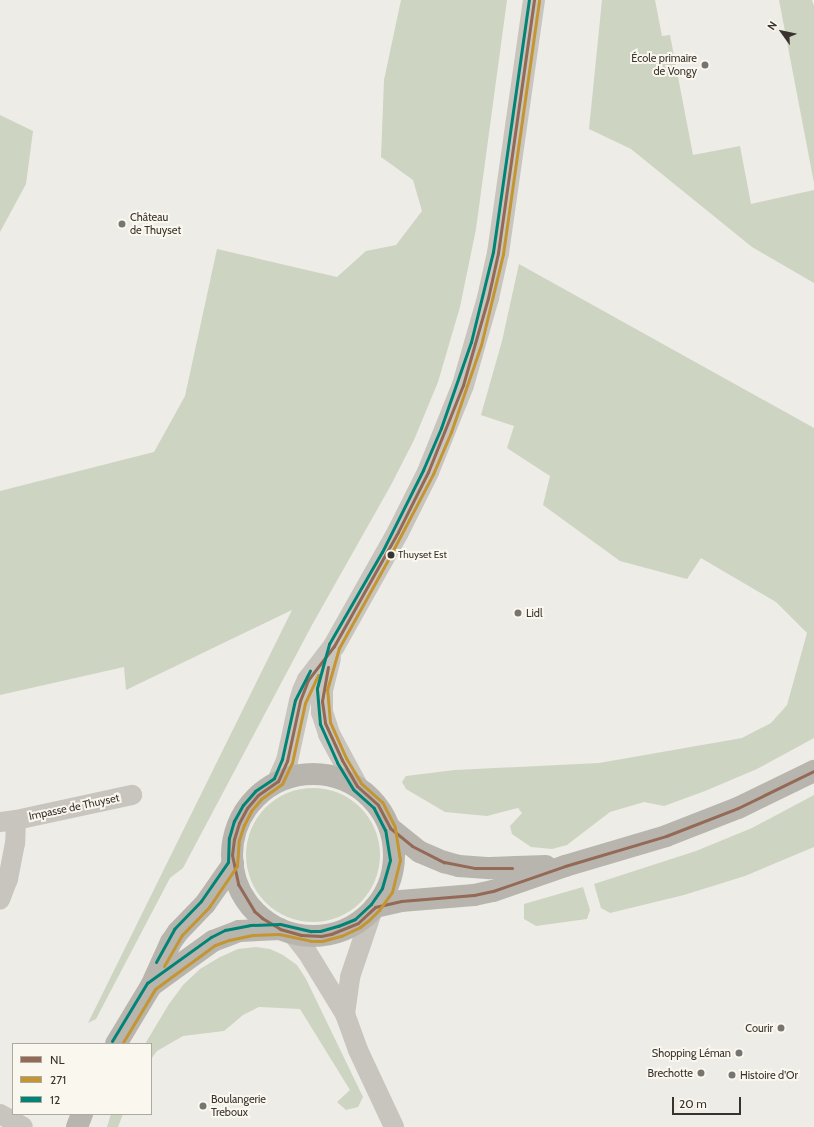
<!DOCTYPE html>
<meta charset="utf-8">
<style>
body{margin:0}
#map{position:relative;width:814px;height:1127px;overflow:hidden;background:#eeece6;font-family:Cabin,sans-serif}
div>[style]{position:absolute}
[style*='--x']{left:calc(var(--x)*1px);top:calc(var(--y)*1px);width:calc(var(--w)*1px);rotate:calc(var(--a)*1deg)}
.green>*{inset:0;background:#cdd4c2}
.round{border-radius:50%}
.minor>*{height:20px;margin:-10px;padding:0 10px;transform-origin:10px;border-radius:10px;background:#c8c5bf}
.tertiary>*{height:22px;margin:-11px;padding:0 11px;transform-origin:11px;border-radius:11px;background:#c8c5bf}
.secondary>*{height:22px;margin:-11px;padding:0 11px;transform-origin:11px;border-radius:11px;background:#b8b5af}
.secondary>.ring{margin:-11px;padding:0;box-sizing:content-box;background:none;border:22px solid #b8b5af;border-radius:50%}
.bus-1>*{height:3px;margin:-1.5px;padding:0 1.5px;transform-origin:1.5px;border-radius:1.5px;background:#946955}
.bus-2>*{height:3px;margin:-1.5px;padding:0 1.5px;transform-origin:1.5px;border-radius:1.5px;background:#c49632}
.bus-3>*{height:3px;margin:-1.5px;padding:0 1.5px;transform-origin:1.5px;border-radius:1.5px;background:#008475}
.dots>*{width:11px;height:11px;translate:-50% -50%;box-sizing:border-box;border:2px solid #faf7ef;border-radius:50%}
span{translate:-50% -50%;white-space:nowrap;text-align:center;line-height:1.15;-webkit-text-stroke:4px #faf7ef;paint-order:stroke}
.bus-label{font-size:10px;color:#39332d}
.left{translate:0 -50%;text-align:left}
.poi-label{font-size:11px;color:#39332d}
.right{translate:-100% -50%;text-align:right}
.street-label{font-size:11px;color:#39332d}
.legend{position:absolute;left:12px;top:1043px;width:140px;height:72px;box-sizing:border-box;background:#faf7ef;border:1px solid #ada9a1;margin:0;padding:5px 7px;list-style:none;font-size:12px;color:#39332d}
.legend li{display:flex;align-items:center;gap:8px;height:20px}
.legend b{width:20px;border:1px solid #ada9a1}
.north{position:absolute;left:762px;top:12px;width:40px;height:40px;-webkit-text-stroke:3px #faf7ef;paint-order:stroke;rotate:303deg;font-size:11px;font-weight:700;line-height:16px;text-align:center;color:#39332d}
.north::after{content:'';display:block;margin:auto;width:14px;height:18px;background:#39332d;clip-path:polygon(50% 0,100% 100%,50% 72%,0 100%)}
.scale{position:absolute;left:672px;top:1097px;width:69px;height:18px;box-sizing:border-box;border:2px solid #39332d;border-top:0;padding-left:5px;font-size:12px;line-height:14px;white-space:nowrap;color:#39332d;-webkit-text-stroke:3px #faf7ef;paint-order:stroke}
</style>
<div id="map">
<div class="green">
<i style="clip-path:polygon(401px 0,507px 0,476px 229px,460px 307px,438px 382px,414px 440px,391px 485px,312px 625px,183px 868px,170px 878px,96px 1019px,88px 1023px,292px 610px,126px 690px,124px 667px,0 695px,0 491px,154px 452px,185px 396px,217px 249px,337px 277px,366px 251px,396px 245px,422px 211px,413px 180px,381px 157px,384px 80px)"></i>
<i style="clip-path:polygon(602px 0,655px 0,662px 36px,670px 35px,693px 155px,740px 146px,751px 204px,814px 190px,814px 283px,752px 247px,631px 149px,589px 129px)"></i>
<i style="clip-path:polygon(779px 0,812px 0,814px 6px,814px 183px)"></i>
<i style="clip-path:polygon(0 115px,33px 131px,26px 184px,0 232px)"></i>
<i style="clip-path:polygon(519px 264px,814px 428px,814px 738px,757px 769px,705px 791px,664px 806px,644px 802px,610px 812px,567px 845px,552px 849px,531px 847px,512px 834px,510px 826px,522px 813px,518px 808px,487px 816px,445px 812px,406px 789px,402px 782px,406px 776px,455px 770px,599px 763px,742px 738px,771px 723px,787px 705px,807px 633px,776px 602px,701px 558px,687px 579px,620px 561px,543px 505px,550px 476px,507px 448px,514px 426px,481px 415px,502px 341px)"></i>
<i class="round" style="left:246px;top:788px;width:134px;height:134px"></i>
<i style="clip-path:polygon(814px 795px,814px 847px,745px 876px,684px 895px,610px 913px,601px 908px,594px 884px,696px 851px,752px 828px)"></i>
<i style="clip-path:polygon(583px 887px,590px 910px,587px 919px,536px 926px,524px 919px,524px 904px)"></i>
<i style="clip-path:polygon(256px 947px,270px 949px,283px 955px,297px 965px,306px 979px,363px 1097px,358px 1107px,346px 1110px,337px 1102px,350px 1090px,300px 1009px,259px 1007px,243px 1015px,224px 1031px,183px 1036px,157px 1051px,151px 1059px,151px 1044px,145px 1044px,169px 1004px,183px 985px,200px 969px,220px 957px,238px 949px)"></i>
<i style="clip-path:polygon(111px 1114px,123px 1114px,118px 1127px,107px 1127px)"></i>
</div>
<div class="minor">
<i style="--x:16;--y:820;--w:119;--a:-12.2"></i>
<i style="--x:0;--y:822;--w:16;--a:-7"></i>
<i style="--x:16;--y:820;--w:23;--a:92"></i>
<i style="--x:15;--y:843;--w:37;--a:101"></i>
<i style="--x:8;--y:879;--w:22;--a:111"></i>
<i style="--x:292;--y:933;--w:24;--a:52"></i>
<i style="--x:307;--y:952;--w:73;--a:58.5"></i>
<i style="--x:345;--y:1014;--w:38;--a:70"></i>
<i style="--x:358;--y:1050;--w:85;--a:64.9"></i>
<i style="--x:345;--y:1014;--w:37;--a:-82"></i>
<i style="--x:350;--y:977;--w:72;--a:-71.3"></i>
<i style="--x:0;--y:1114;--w:26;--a:29"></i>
</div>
<div class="tertiary">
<i style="--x:330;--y:658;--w:32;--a:104"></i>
<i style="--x:322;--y:689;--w:23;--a:90"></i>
<i style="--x:322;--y:712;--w:23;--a:72"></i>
<i style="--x:329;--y:734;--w:59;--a:61.7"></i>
<i style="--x:278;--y:781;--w:22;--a:-66"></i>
<i style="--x:287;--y:761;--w:61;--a:-77.8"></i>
<i style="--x:300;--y:701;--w:10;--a:-73"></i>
<i style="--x:303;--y:691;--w:12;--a:-66"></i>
<i style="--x:308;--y:680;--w:43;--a:-52.6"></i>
<i style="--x:334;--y:646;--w:131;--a:-60.7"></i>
<i style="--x:398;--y:532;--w:67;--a:-63.4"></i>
<i style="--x:428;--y:472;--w:94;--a:-68.1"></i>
<i style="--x:463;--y:385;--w:91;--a:-74"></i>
<i style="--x:488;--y:298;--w:46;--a:-77.5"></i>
<i style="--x:498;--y:253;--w:256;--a:-81.9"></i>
</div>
<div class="secondary">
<i class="ring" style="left:232px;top:774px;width:140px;height:140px"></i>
<i style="--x:390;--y:828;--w:38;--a:39"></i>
<i style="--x:420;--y:852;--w:26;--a:23"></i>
<i style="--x:444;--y:862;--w:16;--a:15"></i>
<i style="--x:459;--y:866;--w:31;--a:4"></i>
<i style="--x:490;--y:868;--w:56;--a:-2"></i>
<i style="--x:375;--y:907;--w:27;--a:-13"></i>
<i style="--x:401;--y:901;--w:73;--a:-4.7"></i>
<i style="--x:474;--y:895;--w:19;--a:-12"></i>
<i style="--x:493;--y:891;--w:76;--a:-19.1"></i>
<i style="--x:565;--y:866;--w:105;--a:-16.5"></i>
<i style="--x:666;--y:836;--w:77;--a:-21.3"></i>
<i style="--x:738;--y:808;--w:85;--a:-26"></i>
<i style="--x:152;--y:985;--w:75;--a:-35.8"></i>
<i style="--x:213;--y:941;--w:28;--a:-21"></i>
<i style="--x:239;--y:931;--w:41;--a:-2.8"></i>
<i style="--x:116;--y:1044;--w:68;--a:-58.9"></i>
<i style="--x:151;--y:986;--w:48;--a:-65.6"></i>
<i style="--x:171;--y:942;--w:12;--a:-55"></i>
<i style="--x:178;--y:932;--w:39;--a:-46"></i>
<i style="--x:205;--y:904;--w:49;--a:-55"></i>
<i style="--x:77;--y:1127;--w:14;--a:-69"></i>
</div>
<div class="bus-1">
<i style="--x:534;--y:0;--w:256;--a:98.1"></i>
<i style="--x:498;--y:253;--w:46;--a:102.5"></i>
<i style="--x:488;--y:298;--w:91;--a:106"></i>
<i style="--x:463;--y:385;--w:94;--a:111.9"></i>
<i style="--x:428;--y:472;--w:67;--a:116.6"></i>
<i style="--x:398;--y:532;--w:131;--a:119.3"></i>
<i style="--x:334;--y:646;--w:43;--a:127.4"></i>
<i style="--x:308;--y:680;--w:22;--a:111"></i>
<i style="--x:300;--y:701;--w:61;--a:102.2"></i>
<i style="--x:287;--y:761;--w:22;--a:114"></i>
<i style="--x:278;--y:781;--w:24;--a:145"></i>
<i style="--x:258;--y:795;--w:17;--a:130"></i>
<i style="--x:247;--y:808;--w:17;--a:118"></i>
<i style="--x:239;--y:823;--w:17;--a:107"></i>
<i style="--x:234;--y:839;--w:16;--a:97"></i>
<i style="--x:232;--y:855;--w:30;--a:78"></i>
<i style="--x:238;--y:884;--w:31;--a:59"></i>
<i style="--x:254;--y:911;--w:11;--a:41"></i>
<i style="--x:262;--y:918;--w:21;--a:31"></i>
<i style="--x:280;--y:929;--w:22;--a:16"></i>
<i style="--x:301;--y:935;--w:20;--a:3"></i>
<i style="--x:321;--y:936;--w:10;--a:-11"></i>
<i style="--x:331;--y:934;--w:29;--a:-22"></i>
<i style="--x:358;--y:923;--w:23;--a:-43"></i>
<i style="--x:375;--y:907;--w:27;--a:-13"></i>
<i style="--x:401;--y:901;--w:73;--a:-4.7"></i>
<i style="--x:474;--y:895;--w:19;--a:-12"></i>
<i style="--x:493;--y:891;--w:76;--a:-19.1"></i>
<i style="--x:565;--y:866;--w:105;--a:-16.5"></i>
<i style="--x:666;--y:836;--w:77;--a:-21.3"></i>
<i style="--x:738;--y:808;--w:85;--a:-26"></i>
<i style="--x:328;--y:667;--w:35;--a:100"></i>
<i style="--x:322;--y:701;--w:22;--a:82"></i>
<i style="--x:325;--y:723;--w:41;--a:65.3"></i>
<i style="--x:342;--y:760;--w:30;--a:60"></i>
<i style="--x:357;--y:786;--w:28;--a:42"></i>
<i style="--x:378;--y:805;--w:26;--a:62"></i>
<i style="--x:390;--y:828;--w:28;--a:39"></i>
<i style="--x:412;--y:846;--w:36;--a:27"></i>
<i style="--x:444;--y:862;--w:32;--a:11"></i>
<i style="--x:475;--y:868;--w:37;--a:0"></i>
</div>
<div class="bus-2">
<i style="--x:164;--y:966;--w:36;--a:-60"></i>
<i style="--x:182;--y:935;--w:39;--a:-46"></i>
<i style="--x:209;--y:907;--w:50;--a:-55.7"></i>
<i style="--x:237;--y:866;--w:26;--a:-86"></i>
<i style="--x:239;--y:840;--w:16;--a:-72"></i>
<i style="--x:244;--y:825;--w:16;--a:-63"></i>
<i style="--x:251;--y:811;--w:16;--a:-50"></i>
<i style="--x:261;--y:799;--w:26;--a:-36"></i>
<i style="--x:282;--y:784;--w:23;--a:-65"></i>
<i style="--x:292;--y:763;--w:61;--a:-77.8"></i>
<i style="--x:305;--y:703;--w:31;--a:-65"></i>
<i style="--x:122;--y:1044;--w:64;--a:-59"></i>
<i style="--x:155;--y:989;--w:74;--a:-36.3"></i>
<i style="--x:215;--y:945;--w:15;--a:-20"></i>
<i style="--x:229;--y:940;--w:24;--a:-12"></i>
<i style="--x:252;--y:935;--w:27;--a:-2"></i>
<i style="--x:279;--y:934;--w:33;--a:12"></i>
<i style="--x:311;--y:941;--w:11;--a:0"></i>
<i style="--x:322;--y:941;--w:20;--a:-15"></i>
<i style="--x:341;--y:936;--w:21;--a:-25"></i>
<i style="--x:360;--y:927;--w:11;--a:-38"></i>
<i style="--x:369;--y:920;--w:14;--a:-45"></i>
<i style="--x:379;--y:910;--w:22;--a:-54"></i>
<i style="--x:392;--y:892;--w:33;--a:-76"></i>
<i style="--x:400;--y:860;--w:33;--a:-99"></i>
<i style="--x:395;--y:827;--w:28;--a:-117"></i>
<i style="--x:382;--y:802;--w:28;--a:-138"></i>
<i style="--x:361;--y:783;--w:29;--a:-121"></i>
<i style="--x:346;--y:758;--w:39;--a:-114"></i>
<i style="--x:330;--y:722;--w:32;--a:-95"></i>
<i style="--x:327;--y:690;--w:44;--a:-74.1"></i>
<i style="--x:339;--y:648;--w:105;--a:-61"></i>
<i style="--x:390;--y:556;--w:93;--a:-62.3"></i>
<i style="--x:433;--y:474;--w:46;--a:-66.8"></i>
<i style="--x:451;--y:432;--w:92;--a:-71"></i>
<i style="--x:481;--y:345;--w:94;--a:-76.4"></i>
<i style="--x:503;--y:254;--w:256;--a:-81.9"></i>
</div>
<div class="bus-3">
<i style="--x:156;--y:962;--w:38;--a:-61"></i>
<i style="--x:174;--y:929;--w:39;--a:-46"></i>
<i style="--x:201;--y:901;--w:47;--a:-55.3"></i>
<i style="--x:228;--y:862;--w:24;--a:-88"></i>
<i style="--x:229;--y:838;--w:18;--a:-74"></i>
<i style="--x:234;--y:821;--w:18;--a:-61"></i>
<i style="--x:243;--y:805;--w:18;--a:-49"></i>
<i style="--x:255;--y:791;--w:23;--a:-34"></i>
<i style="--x:274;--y:778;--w:21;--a:-67"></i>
<i style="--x:282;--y:759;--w:60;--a:-77.6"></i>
<i style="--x:295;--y:700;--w:33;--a:-63"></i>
<i style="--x:112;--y:1041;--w:68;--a:-58.9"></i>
<i style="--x:147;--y:983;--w:79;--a:-35.7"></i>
<i style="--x:211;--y:937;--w:16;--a:-27"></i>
<i style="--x:225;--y:930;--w:25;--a:-11"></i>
<i style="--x:250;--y:925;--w:30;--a:-2"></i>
<i style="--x:280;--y:924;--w:32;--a:13"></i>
<i style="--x:311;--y:931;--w:9;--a:0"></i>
<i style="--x:320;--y:931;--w:19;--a:-16"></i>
<i style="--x:338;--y:926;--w:18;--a:-22"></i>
<i style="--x:355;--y:919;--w:22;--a:-43"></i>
<i style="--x:371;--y:904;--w:19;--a:-55"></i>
<i style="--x:382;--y:888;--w:29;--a:-74"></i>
<i style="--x:390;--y:860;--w:30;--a:-99"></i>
<i style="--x:385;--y:830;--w:25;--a:-117"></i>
<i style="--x:374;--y:808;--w:28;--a:-138"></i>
<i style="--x:353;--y:789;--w:31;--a:-121"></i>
<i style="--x:337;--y:762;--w:42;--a:-114.1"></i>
<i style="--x:320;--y:724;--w:36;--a:-95"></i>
<i style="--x:317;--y:688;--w:46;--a:-74.7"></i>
<i style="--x:329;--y:644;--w:106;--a:-60.1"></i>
<i style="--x:382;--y:552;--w:92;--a:-63.4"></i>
<i style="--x:423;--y:470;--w:46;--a:-66.8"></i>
<i style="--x:441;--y:428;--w:91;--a:-70.8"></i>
<i style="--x:471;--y:342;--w:93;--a:-76.3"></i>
<i style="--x:493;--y:252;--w:255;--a:-81.9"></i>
</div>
<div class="dots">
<i style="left:705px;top:65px;background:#78746e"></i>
<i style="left:122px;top:224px;background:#78746e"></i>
<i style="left:391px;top:555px;background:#39332d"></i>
<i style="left:518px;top:613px;background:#78746e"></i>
<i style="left:781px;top:1028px;background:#78746e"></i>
<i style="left:739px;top:1053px;background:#78746e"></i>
<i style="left:701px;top:1073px;background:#78746e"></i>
<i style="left:732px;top:1075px;background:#78746e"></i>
<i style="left:203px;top:1106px;background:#78746e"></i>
</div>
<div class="bus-label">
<span class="left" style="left:398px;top:555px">Thuyset Est</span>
</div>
<div class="poi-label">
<span class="right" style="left:697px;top:65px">École primaire<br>de Vongy</span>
<span class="left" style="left:130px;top:224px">Château<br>de Thuyset</span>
<span class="left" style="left:526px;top:613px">Lidl</span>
<span class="right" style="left:773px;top:1028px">Courir</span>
<span class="right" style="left:731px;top:1053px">Shopping Léman</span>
<span class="right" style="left:693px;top:1073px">Brechotte</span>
<span class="left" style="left:740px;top:1075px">Histoire d'Or</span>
<span class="left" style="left:211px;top:1106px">Boulangerie<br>Treboux</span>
</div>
<div class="street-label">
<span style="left:74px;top:807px;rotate:-12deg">Impasse de Thuyset</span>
</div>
<ul class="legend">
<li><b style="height:5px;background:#946955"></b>NL</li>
<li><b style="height:5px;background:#c49632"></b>271</li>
<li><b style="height:5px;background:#008475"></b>12</li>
</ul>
<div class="north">N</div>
<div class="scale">20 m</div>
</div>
